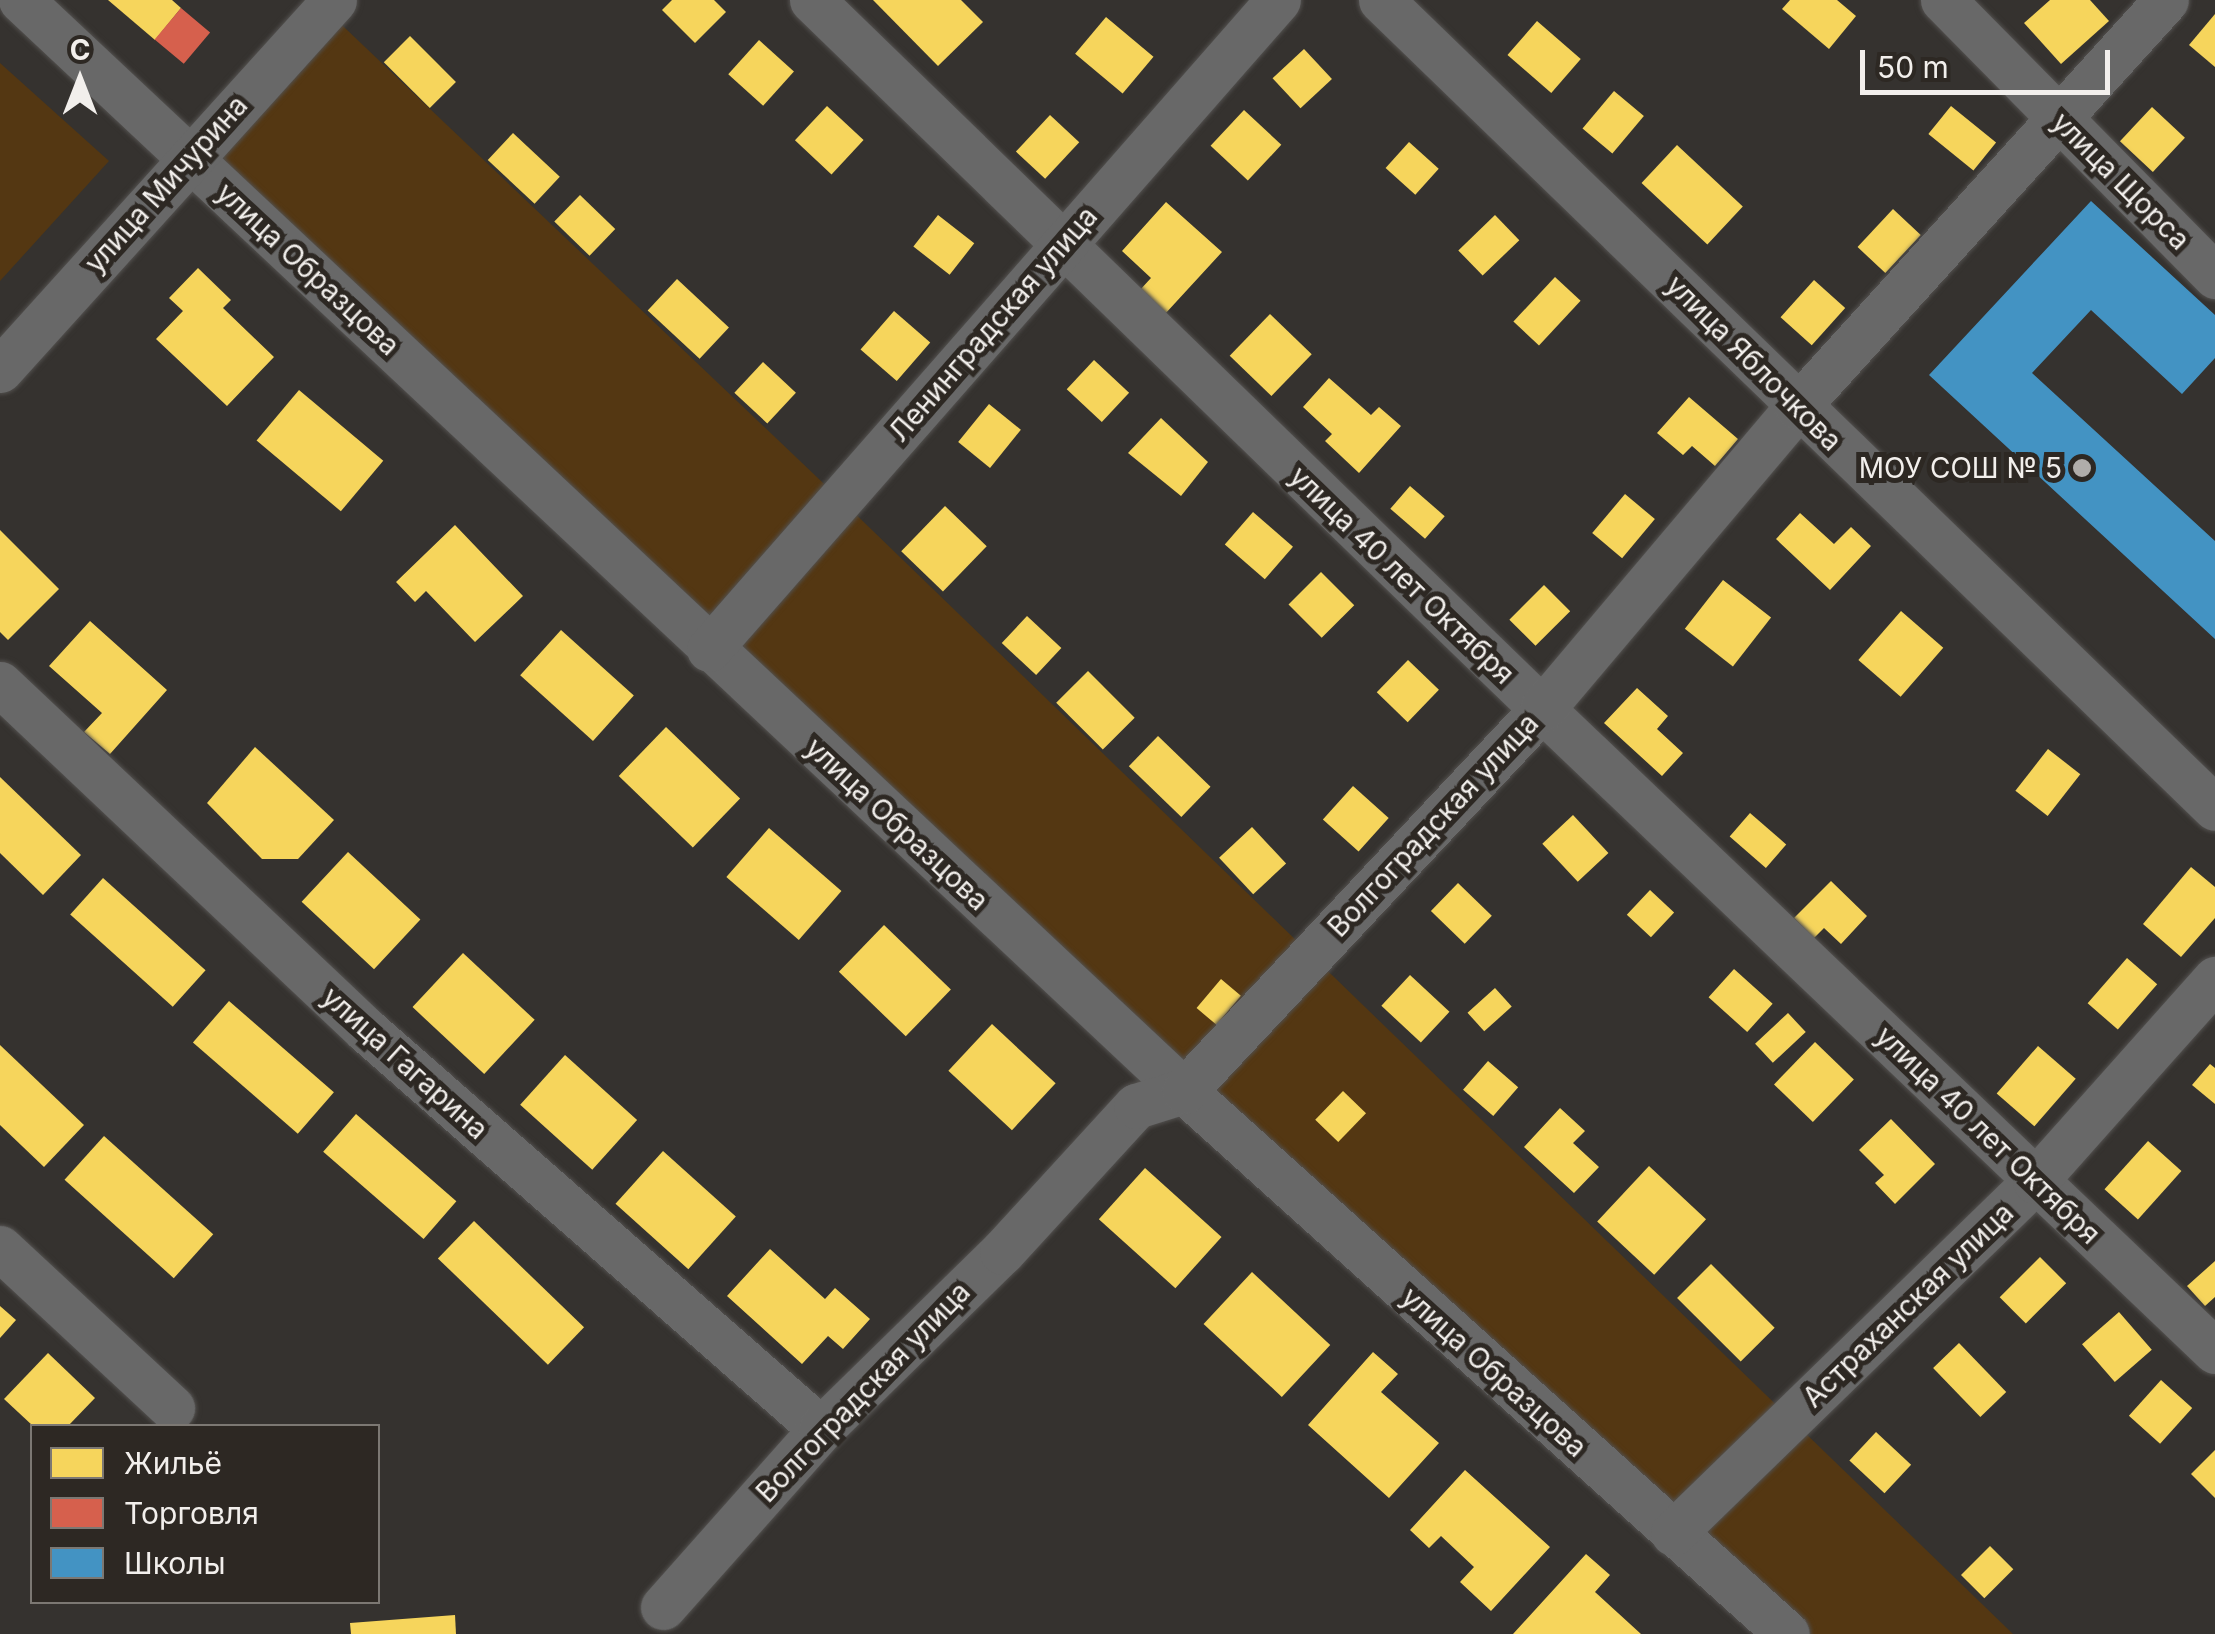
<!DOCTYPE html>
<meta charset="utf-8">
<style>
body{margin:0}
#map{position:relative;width:2215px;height:1634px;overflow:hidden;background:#35322f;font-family:Inter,sans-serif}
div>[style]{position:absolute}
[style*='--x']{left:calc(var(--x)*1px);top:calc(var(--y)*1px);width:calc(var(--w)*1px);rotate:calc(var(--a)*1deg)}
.green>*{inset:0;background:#543712}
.homes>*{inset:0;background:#f6d55c;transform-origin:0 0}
.shops>*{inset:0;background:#d6604d;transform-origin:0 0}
.schools>*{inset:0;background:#4393c3}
.roads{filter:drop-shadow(0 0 2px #52504e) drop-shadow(0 0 2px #52504e)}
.minor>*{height:45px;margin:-22.5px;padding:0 22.5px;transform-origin:22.5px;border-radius:22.5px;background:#686868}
.dots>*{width:28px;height:28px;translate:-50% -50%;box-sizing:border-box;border:5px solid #2d2823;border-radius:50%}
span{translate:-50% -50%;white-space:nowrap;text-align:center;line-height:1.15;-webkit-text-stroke:10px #2d2823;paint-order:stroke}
.street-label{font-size:28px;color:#f2efec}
.poi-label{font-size:28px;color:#f2efec}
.right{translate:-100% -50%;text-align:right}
.legend{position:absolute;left:30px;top:1424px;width:350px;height:180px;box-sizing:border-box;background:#2d2823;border:2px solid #7c7873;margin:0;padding:12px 18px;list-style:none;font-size:30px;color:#f2efec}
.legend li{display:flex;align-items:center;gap:20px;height:50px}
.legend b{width:50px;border:2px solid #7c7873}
.north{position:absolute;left:30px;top:30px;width:100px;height:100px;-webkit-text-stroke:8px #2d2823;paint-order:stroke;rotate:0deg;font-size:28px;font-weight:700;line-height:40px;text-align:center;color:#f2efec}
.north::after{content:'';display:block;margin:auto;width:35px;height:45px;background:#f2efec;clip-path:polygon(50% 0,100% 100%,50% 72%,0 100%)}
.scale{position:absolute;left:1860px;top:50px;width:250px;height:45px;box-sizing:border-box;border:5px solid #f2efec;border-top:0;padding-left:12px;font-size:30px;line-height:35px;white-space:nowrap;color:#f2efec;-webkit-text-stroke:8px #2d2823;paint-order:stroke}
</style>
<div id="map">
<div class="green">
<i style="clip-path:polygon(325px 9px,842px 501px,2013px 1634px,1787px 1634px,190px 157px)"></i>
<i style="clip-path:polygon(0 63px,109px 161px,0 281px)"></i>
</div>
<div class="homes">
<i style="clip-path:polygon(108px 0,172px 0,181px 8px,155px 40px)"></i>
<i style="clip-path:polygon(672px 0,714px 0,726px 12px,695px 43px,662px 10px)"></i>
<i style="clip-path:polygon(873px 0,961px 0,983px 22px,938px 66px)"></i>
<i style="clip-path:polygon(1790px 0,1837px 0,1856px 16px,1829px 49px,1782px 9px)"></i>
<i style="clip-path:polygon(2050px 0,2090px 0,2109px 21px,2061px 64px,2024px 23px)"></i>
<i style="clip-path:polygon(2215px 14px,2215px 67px,2189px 45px)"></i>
<i style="left:1106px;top:17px;width:62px;height:48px;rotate:40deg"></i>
<i style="left:1537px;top:21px;width:58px;height:45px;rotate:41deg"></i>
<i style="left:410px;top:36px;width:65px;height:37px;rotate:45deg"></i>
<i style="left:759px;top:40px;width:47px;height:46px;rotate:42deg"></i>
<i style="left:1304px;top:49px;width:41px;height:43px;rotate:47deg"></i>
<i style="left:1614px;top:91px;width:39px;height:49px;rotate:40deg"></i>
<i style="left:827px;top:106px;width:50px;height:47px;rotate:43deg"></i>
<i style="left:1951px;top:106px;width:58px;height:36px;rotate:39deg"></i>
<i style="left:2152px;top:107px;width:45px;height:47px;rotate:43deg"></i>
<i style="left:1244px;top:110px;width:51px;height:49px;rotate:43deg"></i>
<i style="left:1050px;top:115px;width:40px;height:50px;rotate:43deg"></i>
<i style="left:513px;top:133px;width:64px;height:37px;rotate:43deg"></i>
<i style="left:1409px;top:142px;width:40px;height:35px;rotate:42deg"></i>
<i style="left:1677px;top:145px;width:90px;height:52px;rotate:43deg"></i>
<i style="left:580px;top:195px;width:49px;height:37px;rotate:44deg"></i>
<i style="clip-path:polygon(1166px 202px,1222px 252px,1165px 314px,1139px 291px,1151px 278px,1122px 251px)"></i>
<i style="left:1893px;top:209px;width:38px;height:52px;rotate:43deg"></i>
<i style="left:938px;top:215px;width:46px;height:40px;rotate:38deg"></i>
<i style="left:1495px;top:215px;width:35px;height:51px;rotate:46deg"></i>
<i style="clip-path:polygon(198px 268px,231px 300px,223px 308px,274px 357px,227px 406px,156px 339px,183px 311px,169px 298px)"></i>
<i style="left:1555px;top:277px;width:35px;height:61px;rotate:43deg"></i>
<i style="left:677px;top:279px;width:71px;height:43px;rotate:43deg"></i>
<i style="left:1814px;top:280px;width:42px;height:50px;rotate:42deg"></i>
<i style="left:894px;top:311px;width:48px;height:51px;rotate:41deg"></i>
<i style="left:1270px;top:314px;width:58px;height:58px;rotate:44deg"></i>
<i style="left:1094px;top:360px;width:48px;height:40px;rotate:43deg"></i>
<i style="left:763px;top:362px;width:45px;height:42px;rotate:43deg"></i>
<i style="clip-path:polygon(1329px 378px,1371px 415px,1379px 407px,1401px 426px,1359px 473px,1325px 441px,1332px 434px,1303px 407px)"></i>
<i style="left:299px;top:390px;width:110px;height:66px;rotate:40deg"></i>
<i style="clip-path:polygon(1689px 397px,1738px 439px,1715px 466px,1692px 446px,1683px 455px,1657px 433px)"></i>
<i style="left:989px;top:404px;width:41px;height:49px;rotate:39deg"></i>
<i style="clip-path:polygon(1161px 418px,1208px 462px,1181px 496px,1128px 453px)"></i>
<i style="left:1410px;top:486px;width:46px;height:30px;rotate:41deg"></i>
<i style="left:1625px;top:494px;width:39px;height:51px;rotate:40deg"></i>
<i style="left:945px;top:506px;width:58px;height:63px;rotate:44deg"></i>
<i style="left:1253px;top:512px;width:53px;height:43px;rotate:41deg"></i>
<i style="clip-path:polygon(1800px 513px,1834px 544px,1851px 527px,1871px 546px,1830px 590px,1776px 539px)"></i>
<i style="clip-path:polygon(455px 525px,523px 596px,475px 642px,426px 591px,415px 602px,396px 582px)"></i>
<i style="clip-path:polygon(0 530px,59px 589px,8px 640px,0 632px)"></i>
<i style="left:1321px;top:572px;width:47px;height:46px;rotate:45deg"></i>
<i style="left:1723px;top:580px;width:61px;height:62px;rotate:38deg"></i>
<i style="left:1544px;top:585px;width:37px;height:49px;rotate:45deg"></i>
<i style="left:1901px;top:611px;width:56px;height:65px;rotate:41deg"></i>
<i style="left:1027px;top:616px;width:47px;height:37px;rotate:43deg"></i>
<i style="clip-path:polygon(90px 621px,167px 690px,110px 754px,84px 732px,102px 713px,49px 666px)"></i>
<i style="left:561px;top:630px;width:98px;height:61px;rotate:42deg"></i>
<i style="left:1408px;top:660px;width:43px;height:45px;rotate:44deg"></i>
<i style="left:1088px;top:671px;width:66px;height:45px;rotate:45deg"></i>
<i style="clip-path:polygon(1637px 688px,1668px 716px,1657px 729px,1683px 753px,1662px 776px,1604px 723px)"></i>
<i style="left:666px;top:727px;width:103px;height:68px;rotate:44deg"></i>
<i style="left:1158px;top:736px;width:73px;height:42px;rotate:44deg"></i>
<i style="clip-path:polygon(255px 747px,334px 820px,298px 859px,262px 859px,207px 803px)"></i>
<i style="left:2048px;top:749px;width:41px;height:53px;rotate:38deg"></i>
<i style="clip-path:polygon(0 777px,81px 855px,43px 895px,0 853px)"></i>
<i style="left:1353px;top:786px;width:48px;height:45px;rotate:42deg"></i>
<i style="left:1750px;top:813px;width:48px;height:31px;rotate:41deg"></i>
<i style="left:1573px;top:815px;width:52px;height:42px;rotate:47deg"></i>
<i style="left:1252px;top:827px;width:50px;height:45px;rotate:47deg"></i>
<i style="left:769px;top:828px;width:96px;height:65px;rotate:41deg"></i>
<i style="left:348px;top:852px;width:99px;height:68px;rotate:43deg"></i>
<i style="clip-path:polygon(2191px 867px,2215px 887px,2215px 918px,2181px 957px,2143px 924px)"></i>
<i style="left:103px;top:878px;width:138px;height:49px;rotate:42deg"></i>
<i style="clip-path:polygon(1831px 881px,1867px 916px,1841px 944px,1824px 928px,1814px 938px,1794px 918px)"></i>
<i style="left:1458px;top:883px;width:47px;height:39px;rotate:44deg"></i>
<i style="left:1650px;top:890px;width:33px;height:34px;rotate:43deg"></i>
<i style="left:884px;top:925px;width:93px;height:65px;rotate:44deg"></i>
<i style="left:463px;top:953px;width:98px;height:74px;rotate:43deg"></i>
<i style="left:2127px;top:958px;width:40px;height:60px;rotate:41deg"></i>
<i style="left:1734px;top:969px;width:52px;height:38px;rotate:42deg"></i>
<i style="left:1410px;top:975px;width:54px;height:42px;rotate:43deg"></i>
<i style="left:1221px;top:979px;width:26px;height:38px;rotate:40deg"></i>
<i style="left:1495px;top:988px;width:25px;height:37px;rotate:48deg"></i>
<i style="left:229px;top:1001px;width:139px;height:55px;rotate:41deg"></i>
<i style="left:1788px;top:1013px;width:26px;height:45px;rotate:47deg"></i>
<i style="left:992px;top:1024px;width:87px;height:64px;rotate:43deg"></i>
<i style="left:1815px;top:1042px;width:54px;height:59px;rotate:44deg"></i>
<i style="clip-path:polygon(0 1045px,84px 1125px,44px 1167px,0 1125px)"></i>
<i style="left:2038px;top:1046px;width:50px;height:63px;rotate:41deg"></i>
<i style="left:565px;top:1055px;width:97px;height:67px;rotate:42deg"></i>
<i style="left:1488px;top:1061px;width:40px;height:38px;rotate:41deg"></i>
<i style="clip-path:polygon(2210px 1064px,2215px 1068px,2215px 1104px,2192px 1085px)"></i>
<i style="left:1343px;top:1091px;width:32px;height:40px;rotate:44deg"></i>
<i style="clip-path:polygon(1560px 1108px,1585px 1131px,1573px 1143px,1599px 1167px,1574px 1193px,1524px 1147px)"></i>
<i style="left:356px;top:1114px;width:133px;height:50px;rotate:41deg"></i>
<i style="clip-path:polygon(1891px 1119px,1935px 1164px,1895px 1204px,1875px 1183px,1884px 1175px,1859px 1150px)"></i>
<i style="left:104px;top:1136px;width:147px;height:59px;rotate:42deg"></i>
<i style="left:2148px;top:1141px;width:45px;height:65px;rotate:42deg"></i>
<i style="left:663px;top:1151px;width:98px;height:71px;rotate:42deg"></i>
<i style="left:1649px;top:1166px;width:78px;height:76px;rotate:43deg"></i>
<i style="left:1145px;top:1168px;width:103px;height:69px;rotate:42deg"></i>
<i style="left:474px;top:1221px;width:153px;height:52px;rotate:44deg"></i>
<i style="clip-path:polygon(770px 1249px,825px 1299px,835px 1288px,870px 1319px,843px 1349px,828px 1336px,802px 1364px,727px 1296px)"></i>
<i style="left:2040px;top:1257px;width:37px;height:57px;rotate:45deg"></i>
<i style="clip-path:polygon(2215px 1261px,2215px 1297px,2205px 1306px,2187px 1286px)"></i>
<i style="left:1711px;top:1264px;width:90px;height:48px;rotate:45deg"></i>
<i style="left:1252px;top:1272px;width:107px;height:71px;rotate:43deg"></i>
<i style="clip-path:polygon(0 1306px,16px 1320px,0 1338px)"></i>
<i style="left:2119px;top:1312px;width:50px;height:49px;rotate:49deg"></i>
<i style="left:1959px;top:1343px;width:68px;height:36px;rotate:46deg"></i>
<i style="clip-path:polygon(1373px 1352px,1398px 1374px,1381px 1392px,1439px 1443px,1389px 1498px,1308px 1425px)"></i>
<i style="clip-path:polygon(48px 1353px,95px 1398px,68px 1426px,33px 1426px,4px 1399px)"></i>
<i style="left:2161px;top:1380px;width:42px;height:48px;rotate:42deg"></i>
<i style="left:1876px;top:1432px;width:48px;height:39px;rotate:43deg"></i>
<i style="clip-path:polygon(2215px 1450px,2215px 1498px,2191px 1474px)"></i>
<i style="clip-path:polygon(1465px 1470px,1550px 1547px,1491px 1611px,1460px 1582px,1474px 1567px,1441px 1536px,1429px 1548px,1410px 1530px)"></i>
<i style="left:1990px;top:1546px;width:33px;height:41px;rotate:45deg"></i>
<i style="clip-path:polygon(1586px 1554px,1610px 1575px,1595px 1592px,1641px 1634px,1513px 1634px)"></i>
<i style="clip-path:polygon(455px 1615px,456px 1634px,351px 1634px,350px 1623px)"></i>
</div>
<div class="shops">
<i style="left:181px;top:8px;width:38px;height:41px;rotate:40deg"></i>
</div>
<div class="schools">
<i style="clip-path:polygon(2091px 201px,2215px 315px,2215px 358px,2182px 394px,2091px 310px,2032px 373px,2215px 541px,2215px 639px,1929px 375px)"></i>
</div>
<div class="roads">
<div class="minor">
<i style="--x:21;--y:0;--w:1595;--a:43.17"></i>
<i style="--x:1184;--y:1091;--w:811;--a:42"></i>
<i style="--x:812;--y:0;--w:1018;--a:44.16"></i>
<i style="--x:1542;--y:709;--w:930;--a:43.65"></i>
<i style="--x:1381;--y:0;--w:1161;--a:44.09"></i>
<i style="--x:1943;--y:0;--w:388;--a:45.4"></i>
<i style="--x:0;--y:370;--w:498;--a:-47.9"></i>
<i style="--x:709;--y:649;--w:863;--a:-48.76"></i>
<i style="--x:0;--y:684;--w:504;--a:43.39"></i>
<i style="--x:366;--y:1030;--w:605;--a:41.25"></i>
<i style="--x:0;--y:1248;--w:235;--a:42.9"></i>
<i style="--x:1673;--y:1533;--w:505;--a:-44.2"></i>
<i style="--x:2035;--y:1181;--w:271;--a:-48.3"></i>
<i style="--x:663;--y:1607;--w:238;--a:-48.4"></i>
<i style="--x:821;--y:1429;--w:253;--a:-44.4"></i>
<i style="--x:1002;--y:1252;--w:198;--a:-47.5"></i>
<i style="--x:1136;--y:1106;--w:50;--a:-17.4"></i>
<i style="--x:1184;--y:1091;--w:524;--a:-46.86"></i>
<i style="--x:1542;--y:709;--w:395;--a:-49.8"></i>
<i style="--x:1797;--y:407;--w:549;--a:-47.8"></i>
</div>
</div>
<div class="dots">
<i style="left:2082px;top:468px;background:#b0adaa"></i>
</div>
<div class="street-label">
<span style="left:2121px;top:181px;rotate:45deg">улица Щорса</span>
<span style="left:166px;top:184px;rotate:-48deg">улица Мичурина</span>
<span style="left:308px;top:269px;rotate:43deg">улица Образцова</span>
<span style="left:993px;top:324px;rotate:-49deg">Ленинградская улица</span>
<span style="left:1754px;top:363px;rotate:45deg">улица Яблочкова</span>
<span style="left:1402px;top:575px;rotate:44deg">улица 40 лет Октября</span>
<span style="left:897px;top:824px;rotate:43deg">улица Образцова</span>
<span style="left:1433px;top:825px;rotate:-47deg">Волгоградская улица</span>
<span style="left:405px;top:1063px;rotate:42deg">улица Гагарина</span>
<span style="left:1988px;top:1135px;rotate:44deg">улица 40 лет Октября</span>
<span style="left:1908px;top:1305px;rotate:-44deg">Астраханская улица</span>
<span style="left:1494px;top:1372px;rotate:42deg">улица Образцова</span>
<span style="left:863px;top:1392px;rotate:-46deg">Волгоградская улица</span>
</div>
<div class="poi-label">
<span class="right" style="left:2062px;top:468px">МОУ СОШ № 5</span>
</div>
<ul class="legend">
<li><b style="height:28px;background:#f6d55c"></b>Жильё</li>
<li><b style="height:28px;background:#d6604d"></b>Торговля</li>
<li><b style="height:28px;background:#4393c3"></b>Школы</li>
</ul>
<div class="north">С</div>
<div class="scale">50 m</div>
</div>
